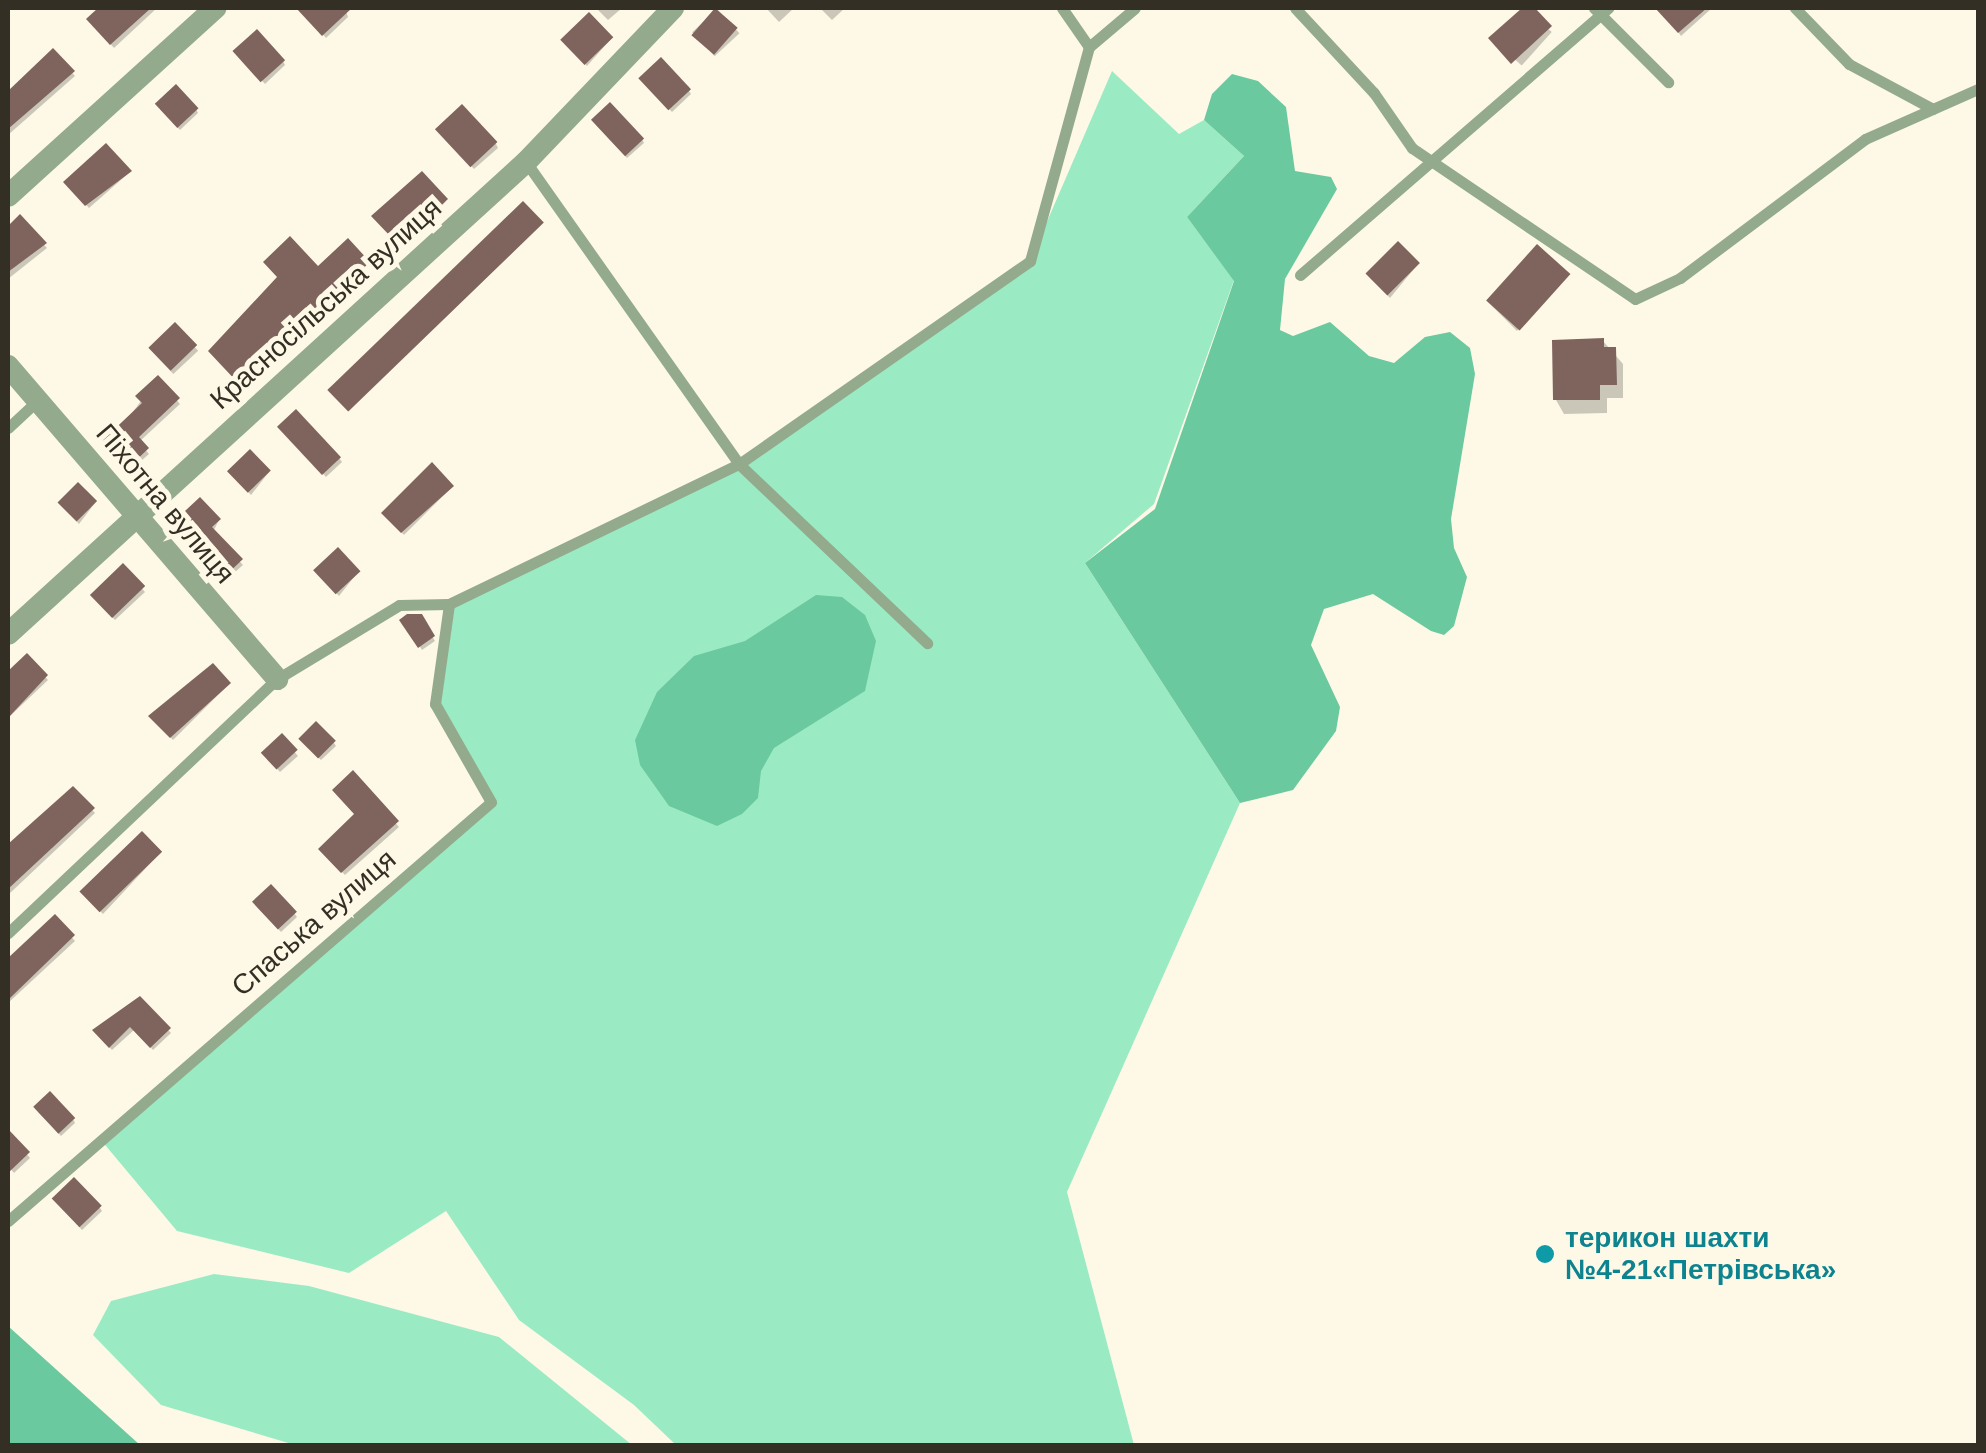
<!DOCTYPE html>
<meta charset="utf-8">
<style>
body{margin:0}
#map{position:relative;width:1986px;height:1453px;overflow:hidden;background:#fef9e7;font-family:Helvetica,sans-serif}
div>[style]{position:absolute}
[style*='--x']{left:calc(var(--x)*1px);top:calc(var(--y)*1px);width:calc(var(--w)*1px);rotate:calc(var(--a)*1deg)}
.green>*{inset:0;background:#9aebc4}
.forest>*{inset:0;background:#6bc99f}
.shadow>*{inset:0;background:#0003;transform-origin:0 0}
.building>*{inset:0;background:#7f635d;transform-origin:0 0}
.service>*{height:11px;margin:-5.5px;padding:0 5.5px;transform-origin:5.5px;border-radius:5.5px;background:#94aa8d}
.minor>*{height:22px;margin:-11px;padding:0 11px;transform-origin:11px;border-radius:11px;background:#94aa8d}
.dots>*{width:28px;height:28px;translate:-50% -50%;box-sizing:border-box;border:5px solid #fef9e7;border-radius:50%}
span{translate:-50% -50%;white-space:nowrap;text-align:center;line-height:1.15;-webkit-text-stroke:10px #fef9e7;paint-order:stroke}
.street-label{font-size:28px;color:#332f24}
.culture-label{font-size:28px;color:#0d838f;font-weight:700}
.left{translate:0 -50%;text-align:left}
.frame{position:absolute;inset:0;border:10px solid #332f24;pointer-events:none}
</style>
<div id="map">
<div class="green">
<i style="clip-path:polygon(1112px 71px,1179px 134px,1204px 120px,1244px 156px,1187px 217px,1234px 280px,1154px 504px,1085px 563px,1240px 803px,1067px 1192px,1134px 1445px,676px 1445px,634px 1405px,519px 1320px,446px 1211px,349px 1273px,177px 1231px,101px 1140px,491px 802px,435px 704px,449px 604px,739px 464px,1030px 261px)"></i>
<i style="clip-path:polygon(214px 1274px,309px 1286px,499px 1337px,632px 1445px,295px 1445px,161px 1405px,93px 1335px,111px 1301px)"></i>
</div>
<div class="forest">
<i style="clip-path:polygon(1232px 74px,1258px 81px,1286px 107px,1295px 171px,1331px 177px,1337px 189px,1285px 279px,1280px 330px,1293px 336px,1330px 322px,1369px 356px,1394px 363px,1425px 337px,1450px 332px,1470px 348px,1475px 374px,1451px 519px,1454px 548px,1467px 577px,1454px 626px,1444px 635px,1431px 631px,1373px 594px,1324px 609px,1311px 645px,1340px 707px,1336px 731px,1293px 790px,1240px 803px,1085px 563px,1155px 509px,1234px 281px,1187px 217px,1244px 156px,1204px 120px,1212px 94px)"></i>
<i style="clip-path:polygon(816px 595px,842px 597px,865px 615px,876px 641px,865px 691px,774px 748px,761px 771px,758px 798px,742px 814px,717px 826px,669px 806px,640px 765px,635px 740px,657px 692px,694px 656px,745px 641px)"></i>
<i style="clip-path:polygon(8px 1326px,140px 1445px,8px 1445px)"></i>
</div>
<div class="shadow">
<i style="clip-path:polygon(102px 8px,157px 8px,114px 48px,89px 20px)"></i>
<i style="clip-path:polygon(300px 8px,345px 8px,348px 17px,326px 38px)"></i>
<i style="clip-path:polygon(596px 8px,622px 8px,608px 20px)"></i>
<i style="clip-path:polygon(766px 8px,794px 8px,779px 22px)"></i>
<i style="clip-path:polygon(820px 8px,845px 8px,832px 20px)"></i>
<i style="left:1525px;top:8px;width:36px;height:45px;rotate:42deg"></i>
<i style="clip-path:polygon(1661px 8px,1712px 8px,1681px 36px)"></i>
<i style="left:717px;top:9px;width:33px;height:34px;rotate:47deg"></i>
<i style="clip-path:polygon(611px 39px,587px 66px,566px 44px)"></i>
<i style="clip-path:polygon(53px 51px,75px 76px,8px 135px,8px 92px)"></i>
<i style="clip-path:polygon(238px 55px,283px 61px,285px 65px,265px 84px)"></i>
<i style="clip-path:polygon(644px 83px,689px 91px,691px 94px,672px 112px)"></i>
<i style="clip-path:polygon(160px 109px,196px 109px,198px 113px,180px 130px)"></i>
<i style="clip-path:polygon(596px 125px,642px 139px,644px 143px,627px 158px)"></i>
<i style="clip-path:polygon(440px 133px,496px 144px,498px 148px,474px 169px)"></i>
<i style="clip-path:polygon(130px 172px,89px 208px,69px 187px)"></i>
<i style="clip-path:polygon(446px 201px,426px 225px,418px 217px,394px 239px,376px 220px)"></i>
<i style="clip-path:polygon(20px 218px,47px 248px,8px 279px,8px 232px)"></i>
<i style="clip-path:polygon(542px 224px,349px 411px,328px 389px)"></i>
<i style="clip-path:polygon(368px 263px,242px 386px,213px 355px,318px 270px)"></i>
<i style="clip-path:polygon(1418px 264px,1390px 298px,1370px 278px)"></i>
<i style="clip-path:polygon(1568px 275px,1517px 331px,1488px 302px)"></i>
<i style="left:175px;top:326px;width:34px;height:34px;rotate:47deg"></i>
<i style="clip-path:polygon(1603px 341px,1623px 364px,1623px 398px,1607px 398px,1607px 413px,1564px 414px,1556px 400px)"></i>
<i style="clip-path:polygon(158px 378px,180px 404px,139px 442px,149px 454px,132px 469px,109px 444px)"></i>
<i style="clip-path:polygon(283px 431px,339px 458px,342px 462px,326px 477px)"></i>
<i style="clip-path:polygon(269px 472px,251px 495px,232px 475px)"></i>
<i style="clip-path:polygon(452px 487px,404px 535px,386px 517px)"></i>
<i style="clip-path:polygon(95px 503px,79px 524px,62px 506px)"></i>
<i style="clip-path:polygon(219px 520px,213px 532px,243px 565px,225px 581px,176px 528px)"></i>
<i style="clip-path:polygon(123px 567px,145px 592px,115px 620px,95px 599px)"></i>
<i style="clip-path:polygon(358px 572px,339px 596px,318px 574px)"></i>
<i style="clip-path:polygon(420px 617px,435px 641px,422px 650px,403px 621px)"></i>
<i style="clip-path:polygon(27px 656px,48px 680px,8px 718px,8px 674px)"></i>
<i style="clip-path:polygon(229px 684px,173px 740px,154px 720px)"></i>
<i style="clip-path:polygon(282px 737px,298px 756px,280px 772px,266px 757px)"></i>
<i style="clip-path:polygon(303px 742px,334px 743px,336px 746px,321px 760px)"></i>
<i style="clip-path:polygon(353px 774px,399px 827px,345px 875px,323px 853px,357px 816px)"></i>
<i style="clip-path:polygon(73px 789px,95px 813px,8px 895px,8px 852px)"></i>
<i style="clip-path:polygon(160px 853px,103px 914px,83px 894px)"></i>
<i style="clip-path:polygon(257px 907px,294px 913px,297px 917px,281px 932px)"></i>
<i style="clip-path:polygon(55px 917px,75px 941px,8px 1003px,8px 962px)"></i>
<i style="clip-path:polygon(140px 999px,171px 1033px,153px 1050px,134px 1030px,112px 1050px,98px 1035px)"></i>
<i style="clip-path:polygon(38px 1112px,73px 1119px,75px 1123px,61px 1136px)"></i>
<i style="clip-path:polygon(8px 1132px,30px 1158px,14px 1173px,8px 1166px)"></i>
<i style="clip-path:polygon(57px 1203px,100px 1208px,102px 1211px,82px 1230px)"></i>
</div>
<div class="building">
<i style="clip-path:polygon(98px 8px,151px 8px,110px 45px,86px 19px)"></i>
<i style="clip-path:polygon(296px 8px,352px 8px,322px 36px)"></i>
<i style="left:715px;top:8px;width:30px;height:36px;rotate:41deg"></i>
<i style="clip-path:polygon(1522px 8px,1535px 8px,1552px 26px,1511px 64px,1488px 38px)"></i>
<i style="clip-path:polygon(1655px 8px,1707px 8px,1678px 33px)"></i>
<i style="left:589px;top:12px;width:35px;height:40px;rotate:46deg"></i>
<i style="left:257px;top:29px;width:42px;height:33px;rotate:48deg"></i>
<i style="clip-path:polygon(53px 48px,75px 71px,8px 129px,8px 91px)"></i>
<i style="left:661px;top:57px;width:44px;height:31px;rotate:47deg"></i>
<i style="left:176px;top:84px;width:33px;height:29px;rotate:47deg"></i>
<i style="left:610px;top:102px;width:50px;height:26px;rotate:47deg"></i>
<i style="left:462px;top:104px;width:52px;height:37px;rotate:47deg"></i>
<i style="clip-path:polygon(106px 143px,132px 171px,85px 206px,63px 182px)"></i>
<i style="clip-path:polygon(422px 171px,448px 199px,422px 223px,414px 215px,391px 237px,371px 216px)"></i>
<i style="left:523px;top:201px;width:30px;height:272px;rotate:46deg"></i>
<i style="clip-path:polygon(20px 214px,47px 243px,8px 272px,8px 226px)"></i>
<i style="clip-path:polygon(290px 236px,318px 266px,348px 238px,370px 262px,239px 384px,208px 351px,277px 277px,263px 262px)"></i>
<i style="left:1398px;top:241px;width:31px;height:46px;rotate:45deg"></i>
<i style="left:1537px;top:244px;width:45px;height:76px;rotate:42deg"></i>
<i style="left:175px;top:322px;width:32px;height:37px;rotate:46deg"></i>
<i style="clip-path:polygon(1604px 338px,1604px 347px,1616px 347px,1617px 385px,1600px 385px,1600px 400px,1553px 400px,1552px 340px)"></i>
<i style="clip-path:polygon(158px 375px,180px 398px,139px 437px,149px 448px,129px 467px,103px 440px,142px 403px,135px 396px)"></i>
<i style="left:296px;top:409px;width:66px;height:26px;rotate:47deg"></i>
<i style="left:250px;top:449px;width:30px;height:32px;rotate:46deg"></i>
<i style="clip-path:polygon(432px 462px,454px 486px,401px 533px,381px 513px)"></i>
<i style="left:78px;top:482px;width:27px;height:29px;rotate:45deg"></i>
<i style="clip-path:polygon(200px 497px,221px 519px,212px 527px,243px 559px,222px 579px,171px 524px)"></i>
<i style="left:338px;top:547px;width:33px;height:34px;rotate:47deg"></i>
<i style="left:123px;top:563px;width:32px;height:46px;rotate:46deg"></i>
<i style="clip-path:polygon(407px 614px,422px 614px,435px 636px,418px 648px,399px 620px)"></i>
<i style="clip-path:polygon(27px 653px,48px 675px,8px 718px,8px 671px)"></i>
<i style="clip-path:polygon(213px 663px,231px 683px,170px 738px,148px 716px)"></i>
<i style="left:316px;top:721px;width:28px;height:25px;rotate:45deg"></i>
<i style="left:282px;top:733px;width:23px;height:29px;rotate:47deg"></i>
<i style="clip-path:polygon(353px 770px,399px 821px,341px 873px,318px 849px,354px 814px,332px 790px)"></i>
<i style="clip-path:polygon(73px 786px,95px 808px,8px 889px,8px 844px)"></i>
<i style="left:142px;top:831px;width:29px;height:87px;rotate:46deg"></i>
<i style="left:271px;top:884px;width:38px;height:26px;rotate:47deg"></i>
<i style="clip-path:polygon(55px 914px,75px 935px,8px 1000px,8px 958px)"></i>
<i style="clip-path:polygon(140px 996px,171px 1028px,150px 1048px,130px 1027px,109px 1048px,92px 1030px)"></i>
<i style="left:50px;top:1091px;width:37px;height:23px;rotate:47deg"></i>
<i style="clip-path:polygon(8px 1129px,30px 1152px,8px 1173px)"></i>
<i style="left:74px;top:1177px;width:40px;height:31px;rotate:46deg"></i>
</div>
<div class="service">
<i style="--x:1062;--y:8;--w:47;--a:55.3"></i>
<i style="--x:1295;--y:8;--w:116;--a:47.1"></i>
<i style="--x:1374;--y:93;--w:67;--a:55.4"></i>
<i style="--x:1412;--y:148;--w:269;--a:34.1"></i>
<i style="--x:1635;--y:299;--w:50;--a:-25"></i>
<i style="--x:1680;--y:278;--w:231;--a:-36.9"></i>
<i style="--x:1865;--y:139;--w:124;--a:-23.9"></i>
<i style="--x:1594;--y:8;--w:105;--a:45"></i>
<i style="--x:1795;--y:8;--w:78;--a:46"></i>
<i style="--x:1849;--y:64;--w:95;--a:28.2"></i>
<i style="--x:526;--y:162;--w:370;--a:54.8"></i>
<i style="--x:739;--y:464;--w:260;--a:43.6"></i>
<i style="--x:1300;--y:275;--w:408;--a:-40.9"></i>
<i style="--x:8;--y:428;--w:41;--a:-43"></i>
<i style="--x:8;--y:933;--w:370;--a:-43.4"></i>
<i style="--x:277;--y:679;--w:143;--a:-31.2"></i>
<i style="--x:399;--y:605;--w:50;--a:-1.1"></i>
<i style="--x:8;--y:1221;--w:639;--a:-40.94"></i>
<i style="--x:491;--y:802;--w:113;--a:-119.7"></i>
<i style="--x:435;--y:704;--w:101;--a:-82"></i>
<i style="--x:449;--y:604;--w:322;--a:-25.8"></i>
<i style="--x:739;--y:464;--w:355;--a:-34.9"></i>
<i style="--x:1030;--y:261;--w:222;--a:-74.6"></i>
<i style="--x:1089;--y:47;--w:60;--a:-40.3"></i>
</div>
<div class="minor">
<i style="--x:8;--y:196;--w:280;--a:-42.2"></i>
<i style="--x:8;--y:366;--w:413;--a:49.3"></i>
<i style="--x:8;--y:634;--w:701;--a:-42.34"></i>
<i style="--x:526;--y:162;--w:213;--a:-46.3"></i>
</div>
<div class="dots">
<i style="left:1545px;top:1254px;background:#0f9aa8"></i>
</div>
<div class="street-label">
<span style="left:326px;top:304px;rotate:-42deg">Красносільська вулиця</span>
<span style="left:165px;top:504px;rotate:50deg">Піхотна вулиця</span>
<span style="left:314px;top:923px;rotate:-41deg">Спаська вулиця</span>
</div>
<div class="culture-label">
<span class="left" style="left:1565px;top:1254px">терикон шахти<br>№4-21«Петрівська»</span>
</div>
<div class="frame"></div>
</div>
